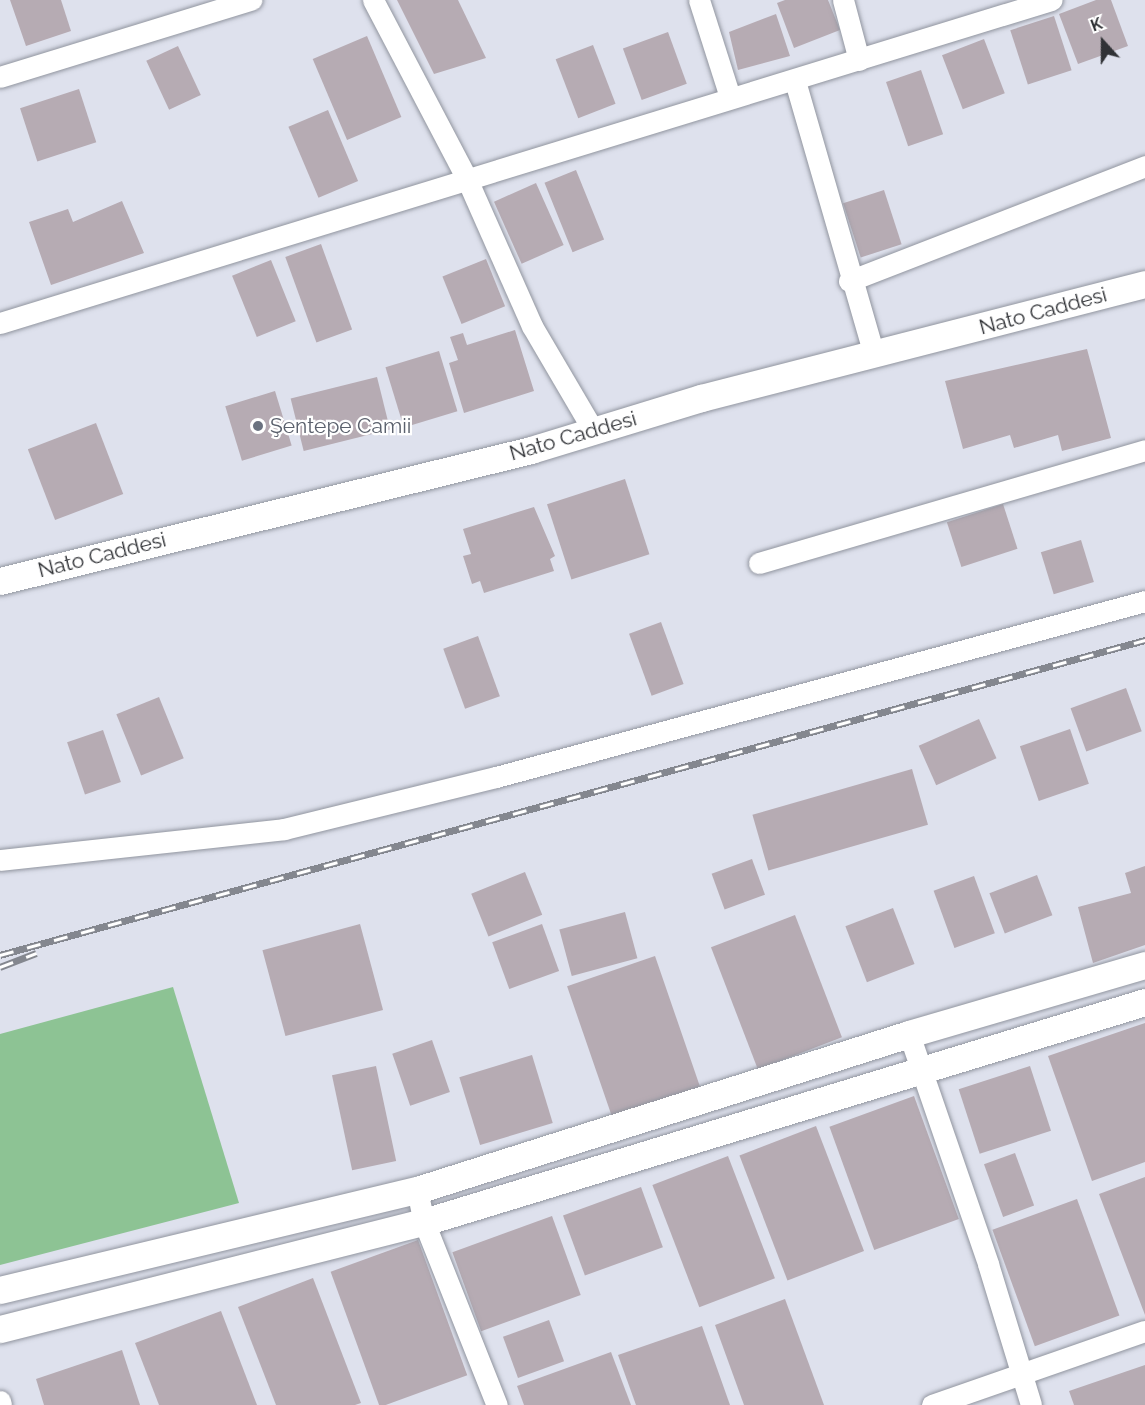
<!DOCTYPE html>
<meta charset="utf-8">
<style>
body{margin:0}
#map{position:relative;width:1145px;height:1405px;overflow:hidden;background:#dee1ed;font-family:Raleway,sans-serif}
div>[style]{position:absolute}
[style*='--x']{left:calc(var(--x)*1px);top:calc(var(--y)*1px);width:calc(var(--w)*1px);rotate:calc(var(--a)*1deg)}
.green>*{inset:0;background:#8dc394}
.building>*{inset:0;background:#b6abb3;transform-origin:0 0}
.roads{filter:drop-shadow(0 0 2px #91959f) drop-shadow(0 0 2px #91959f)}
.minor>*{height:21px;margin:-10.5px;padding:0 10.5px;transform-origin:10.5px;border-radius:10.5px;background:#fff}
.tertiary>*{height:27px;margin:-13.5px;padding:0 13.5px;transform-origin:13.5px;border-radius:13.5px;background:#fff}
.rail>*{height:7px;margin-top:-3.5px;transform-origin:0;background:repeating-linear-gradient(90deg,#fff 0 14px,#84878f 0 28px);box-sizing:border-box;border-block:2px solid #84878f}
.dots>*{width:16px;height:16px;translate:-50% -50%;box-sizing:border-box;border:3px solid #fff;border-radius:50%}
span{translate:-50% -50%;white-space:nowrap;text-align:center;line-height:1.15;-webkit-text-stroke:4.5px #fff;paint-order:stroke}
.street-label{font-size:21px;color:#303236}
.worship-label{font-size:21px;color:#5b616d}
.left{translate:0 -50%;text-align:left}
.north{position:absolute;left:1073px;top:12px;width:60px;height:60px;-webkit-text-stroke:4px #fff;paint-order:stroke;rotate:339deg;font-size:16px;font-weight:700;line-height:24px;text-align:center;color:#303236}
.north::after{content:'';display:block;margin:auto;width:21px;height:27px;background:#303236;clip-path:polygon(50% 0,100% 100%,50% 72%,0 100%)}
</style>
<div id="map">
<div class="green">
<i style="clip-path:polygon(173px 987px,239px 1203px,0 1265px,0 1034px)"></i>
</div>
<div class="building">
<i style="clip-path:polygon(10px 0,61px 0,71px 31px,26px 46px)"></i>
<i style="clip-path:polygon(397px 0,458px 0,486px 58px,434px 74px)"></i>
<i style="clip-path:polygon(785px 0,828px 0,840px 30px,794px 48px,777px 3px)"></i>
<i style="clip-path:polygon(1096px 0,1111px 0,1128px 46px,1078px 64px,1059px 14px)"></i>
<i style="clip-path:polygon(776px 14px,790px 56px,738px 70px,729px 32px)"></i>
<i style="left:1054px;top:16px;width:57px;height:46px;rotate:72deg"></i>
<i style="left:668px;top:32px;width:55px;height:48px;rotate:70deg"></i>
<i style="left:367px;top:36px;width:88px;height:59px;rotate:67deg"></i>
<i style="left:984px;top:39px;width:58px;height:45px;rotate:69deg"></i>
<i style="left:593px;top:45px;width:63px;height:40px;rotate:69deg"></i>
<i style="left:178px;top:46px;width:54px;height:35px;rotate:65deg"></i>
<i style="left:921px;top:70px;width:68px;height:37px;rotate:71deg"></i>
<i style="left:79px;top:89px;width:56px;height:62px;rotate:72deg"></i>
<i style="left:328px;top:110px;width:77px;height:43px;rotate:67deg"></i>
<i style="left:576px;top:170px;width:75px;height:34px;rotate:68deg"></i>
<i style="left:536px;top:183px;width:68px;height:46px;rotate:66deg"></i>
<i style="left:884px;top:190px;width:57px;height:43px;rotate:72deg"></i>
<i style="clip-path:polygon(122px 201px,144px 253px,51px 285px,29px 222px,68px 209px,73px 222px)"></i>
<i style="left:321px;top:244px;width:91px;height:38px;rotate:70deg"></i>
<i style="left:486px;top:259px;width:51px;height:47px;rotate:68deg"></i>
<i style="left:271px;top:260px;width:66px;height:42px;rotate:68deg"></i>
<i style="clip-path:polygon(515px 330px,534px 391px,464px 413px,449px 363px,458px 360px,450px 337px,463px 333px,467px 345px)"></i>
<i style="clip-path:polygon(1087px 349px,1111px 438px,1062px 451px,1058px 435px,1014px 448px,1010px 435px,963px 449px,945px 381px)"></i>
<i style="left:439px;top:351px;width:63px;height:56px;rotate:73deg"></i>
<i style="left:377px;top:377px;width:54px;height:89px;rotate:76deg"></i>
<i style="left:275px;top:391px;width:57px;height:52px;rotate:73deg"></i>
<i style="left:96px;top:423px;width:76px;height:73px;rotate:69deg"></i>
<i style="left:625px;top:479px;width:79px;height:82px;rotate:72deg"></i>
<i style="left:1003px;top:504px;width:47px;height:59px;rotate:72deg"></i>
<i style="clip-path:polygon(534px 507px,555px 556px,550px 559px,554px 571px,484px 593px,480px 581px,472px 584px,463px 556px,471px 554px,463px 529px)"></i>
<i style="left:1081px;top:540px;width:44px;height:42px;rotate:73deg"></i>
<i style="left:661px;top:622px;width:66px;height:34px;rotate:70deg"></i>
<i style="left:478px;top:636px;width:64px;height:37px;rotate:70deg"></i>
<i style="left:1126px;top:688px;width:46px;height:59px;rotate:70deg"></i>
<i style="left:159px;top:697px;width:66px;height:46px;rotate:68deg"></i>
<i style="left:979px;top:719px;width:43px;height:66px;rotate:66deg"></i>
<i style="left:1070px;top:729px;width:58px;height:53px;rotate:71deg"></i>
<i style="left:103px;top:730px;width:55px;height:38px;rotate:71deg"></i>
<i style="left:912px;top:769px;width:58px;height:166px;rotate:74deg"></i>
<i style="left:752px;top:859px;width:38px;height:43px;rotate:70deg"></i>
<i style="clip-path:polygon(1145px 866px,1145px 945px,1093px 963px,1078px 907px,1131px 893px,1125px 873px)"></i>
<i style="left:525px;top:872px;width:46px;height:58px;rotate:68deg"></i>
<i style="left:1037px;top:875px;width:43px;height:51px;rotate:69deg"></i>
<i style="left:974px;top:876px;width:61px;height:43px;rotate:70deg"></i>
<i style="left:893px;top:908px;width:60px;height:51px;rotate:69deg"></i>
<i style="left:625px;top:912px;width:48px;height:68px;rotate:75deg"></i>
<i style="left:795px;top:915px;width:131px;height:90px;rotate:69deg"></i>
<i style="left:360px;top:924px;width:89px;height:101px;rotate:75deg"></i>
<i style="left:542px;top:924px;width:50px;height:53px;rotate:70deg"></i>
<i style="left:655px;top:956px;width:141px;height:93px;rotate:71deg"></i>
<i style="clip-path:polygon(1145px 1023px,1145px 1162px,1092px 1181px,1048px 1056px)"></i>
<i style="left:432px;top:1040px;width:55px;height:42px;rotate:71deg"></i>
<i style="left:532px;top:1055px;width:71px;height:76px;rotate:73deg"></i>
<i style="left:376px;top:1066px;width:97px;height:45px;rotate:78deg"></i>
<i style="left:1030px;top:1066px;width:68px;height:75px;rotate:72deg"></i>
<i style="left:914px;top:1096px;width:131px;height:90px;rotate:70deg"></i>
<i style="left:816px;top:1126px;width:134px;height:82px;rotate:69deg"></i>
<i style="left:1015px;top:1153px;width:56px;height:33px;rotate:70deg"></i>
<i style="left:728px;top:1156px;width:131px;height:81px;rotate:69deg"></i>
<i style="clip-path:polygon(1145px 1177px,1145px 1315px,1099px 1194px)"></i>
<i style="left:641px;top:1187px;width:64px;height:83px;rotate:70deg"></i>
<i style="left:1077px;top:1199px;width:124px;height:90px;rotate:70deg"></i>
<i style="left:552px;top:1216px;width:84px;height:106px;rotate:70deg"></i>
<i style="left:418px;top:1240px;width:144px;height:93px;rotate:70deg"></i>
<i style="clip-path:polygon(313px 1278px,361px 1403px,355px 1405px,276px 1405px,238px 1307px)"></i>
<i style="clip-path:polygon(785px 1299px,824px 1405px,744px 1405px,715px 1325px)"></i>
<i style="clip-path:polygon(221px 1311px,257px 1405px,159px 1405px,135px 1343px)"></i>
<i style="left:549px;top:1320px;width:44px;height:49px;rotate:70deg"></i>
<i style="clip-path:polygon(702px 1326px,730px 1405px,636px 1405px,618px 1355px)"></i>
<i style="clip-path:polygon(122px 1350px,140px 1405px,44px 1405px,36px 1379px)"></i>
<i style="clip-path:polygon(611px 1352px,631px 1405px,524px 1405px,517px 1386px)"></i>
<i style="clip-path:polygon(1145px 1365px,1145px 1405px,1074px 1405px,1069px 1391px)"></i>
</div>
<div class="roads">
<div class="minor">
<i style="--x:373;--y:0;--w:200;--a:62.3"></i>
<i style="--x:466;--y:177;--w:163;--a:66.1"></i>
<i style="--x:532;--y:326;--w:121;--a:59.6"></i>
<i style="--x:699;--y:0;--w:102;--a:72.3"></i>
<i style="--x:843;--y:0;--w:62;--a:75.1"></i>
<i style="--x:0;--y:77;--w:263;--a:-17.1"></i>
<i style="--x:795;--y:81;--w:284;--a:73.9"></i>
<i style="--x:849;--y:281;--w:318;--a:-21.2"></i>
<i style="--x:0;--y:323;--w:1100;--a:-17.08"></i>
<i style="--x:759;--y:563;--w:402;--a:-16.3"></i>
<i style="--x:0;--y:860;--w:286;--a:-6.2"></i>
<i style="--x:284;--y:829;--w:218;--a:-13.8"></i>
<i style="--x:496;--y:777;--w:672;--a:-15.17"></i>
<i style="--x:909;--y:1034;--w:243;--a:71"></i>
<i style="--x:988;--y:1264;--w:147;--a:73"></i>
<i style="--x:417;--y:1190;--w:33;--a:78"></i>
<i style="--x:424;--y:1222;--w:197;--a:68.3"></i>
<i style="--x:0;--y:1401;--w:4;--a:76"></i>
<i style="--x:932;--y:1405;--w:225;--a:-19.2"></i>
</div>
<div class="tertiary">
<i style="--x:0;--y:581;--w:547;--a:-13.86"></i>
<i style="--x:531;--y:450;--w:178;--a:-17"></i>
<i style="--x:701;--y:398;--w:458;--a:-14.4"></i>
<i style="--x:0;--y:1290;--w:429;--a:-13.5"></i>
<i style="--x:417;--y:1190;--w:516;--a:-17.59"></i>
<i style="--x:909;--y:1034;--w:246;--a:-16.3"></i>
<i style="--x:0;--y:1329;--w:437;--a:-14.2"></i>
<i style="--x:424;--y:1222;--w:754;--a:-16.97"></i>
</div>
</div>
<div class="rail">
<i style="--x:0;--y:955;--w:1188;--a:-15.38"></i>
<i style="--x:0;--y:967;--w:39;--a:-21"></i>
</div>
<div class="dots">
<i style="left:258px;top:426px;background:#6b7280"></i>
</div>
<div class="street-label">
<span style="left:1043px;top:311px;rotate:-15deg">Nato Caddesi</span>
<span style="left:573px;top:436px;rotate:-16deg">Nato Caddesi</span>
<span style="left:102px;top:555px;rotate:-14deg">Nato Caddesi</span>
</div>
<div class="worship-label">
<span class="left" style="left:270px;top:426px">Şentepe Camii</span>
</div>
<div class="north">K</div>
</div>
